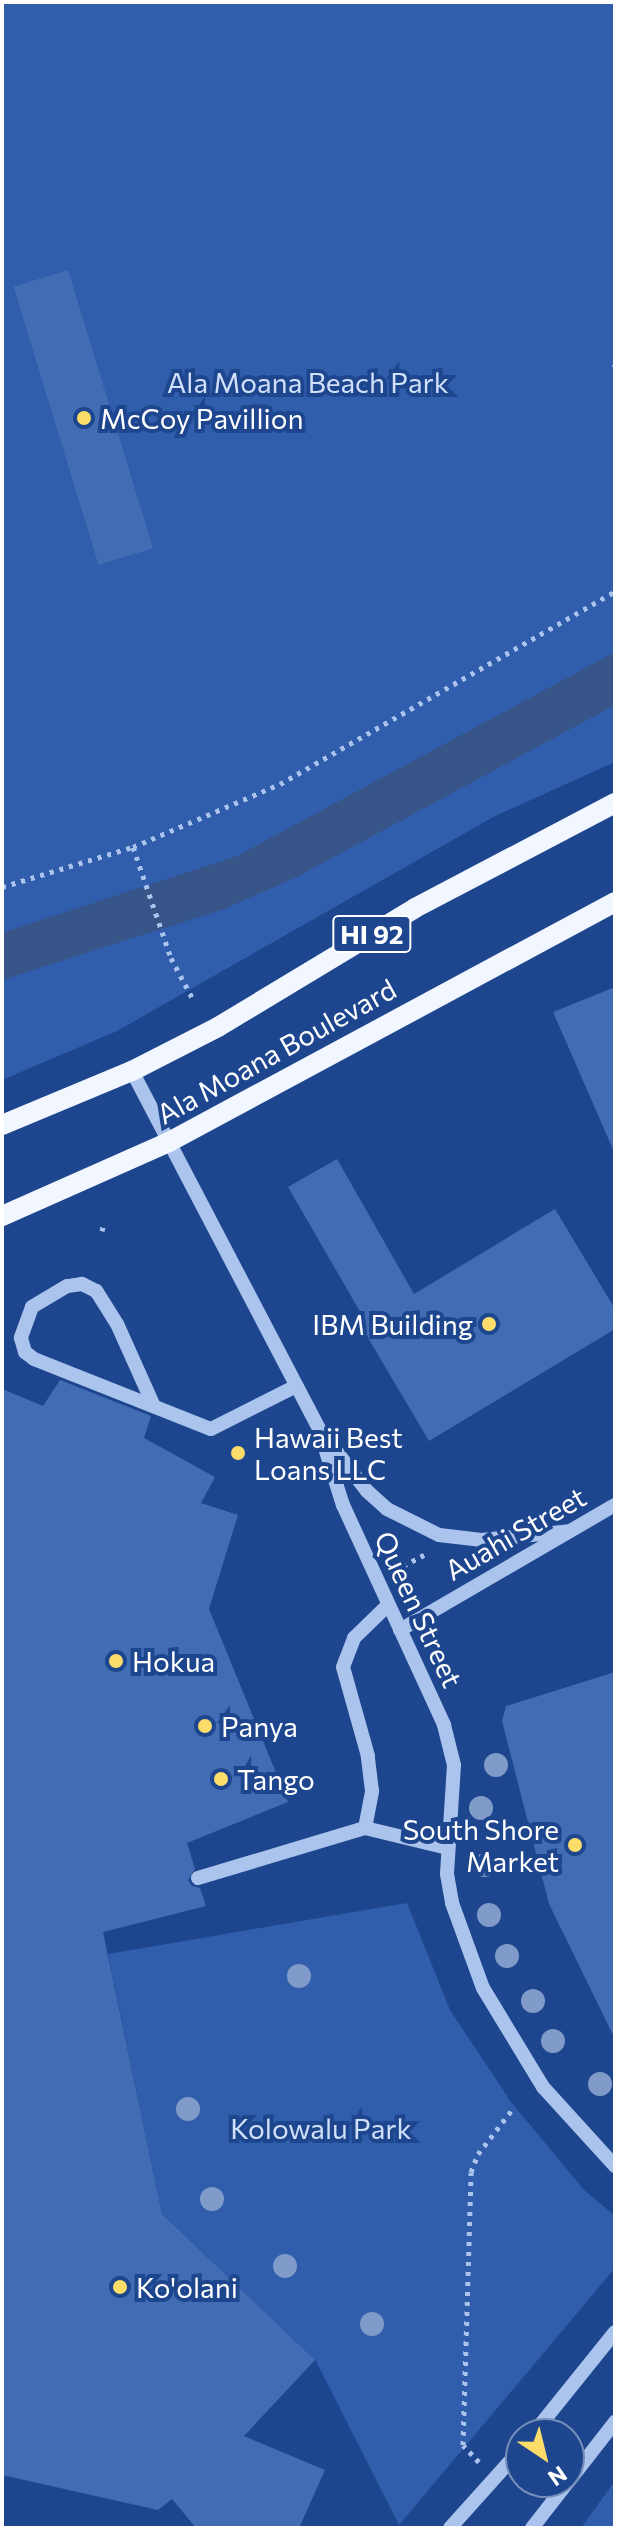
<!DOCTYPE html>
<style>
body{margin:0}
#map{position:relative;width:617px;height:2530px;overflow:hidden;background:#1d468e;font-family:Commissioner,sans-serif}
div>[style]{position:absolute}
[style*='--x']{left:calc(var(--x)*1px);top:calc(var(--y)*1px);width:calc(var(--w)*1px);rotate:calc(var(--a)*1deg)}
.green>*{inset:0;background:#315eac}
.water>*{inset:0;background:#38558a}
.building>*{inset:0;background:#426cb4;transform-origin:0 0}
.path>*{height:5px;margin-top:-2.5px;transform-origin:0;background:repeating-linear-gradient(90deg,#abc4ed 0 4px,transparent 0 10px)}
.minor>*{height:14px;margin:-7px;padding:0 7px;transform-origin:7px;border-radius:7px;background:#abc4ed}
.major>*{height:20px;margin:-10px;padding:0 10px;transform-origin:10px;border-radius:10px;background:#f1f6ff}
.trees>*{width:24px;height:24px;margin:-12px;border-radius:50%;background:#809bc9}
.dots>*{width:22px;height:22px;translate:-50% -50%;box-sizing:border-box;border:4px solid #1d468e;border-radius:50%}
span{translate:-50% -50%;white-space:nowrap;text-align:center;line-height:1.15;-webkit-text-stroke:8px #1d468e;paint-order:stroke}
.shield-label span{padding:2px 6px;background:#1d468e;border:2px solid;border-radius:6px;-webkit-text-stroke-width:0}
.shield-label{font-size:26px;color:#fff;font-weight:700}
.park-label{font-size:28px;color:#d1e0f9}
.poi-label{font-size:28px;color:#fff}
.left{translate:0 -50%;text-align:left}
.right{translate:-100% -50%;text-align:right}
.street-label{font-size:28px;color:#fff}
.frame{position:absolute;inset:0;border:4px solid #fff;pointer-events:none}
.north{position:absolute;left:505px;top:2418px;width:80px;height:80px;box-sizing:border-box;background:#1d468e;border:2px solid #7790bb;border-radius:50%;rotate:145deg;font-size:22px;font-weight:700;line-height:32px;text-align:center;color:#fff}
.north::after{content:'';display:block;margin:auto;width:28px;height:36px;background:#fcdd6a;clip-path:polygon(50% 0,100% 100%,50% 72%,0 100%)}
</style>
<div id="map">
<div class="green">
<i style="clip-path:polygon(2px 2px,615px 2px,615px 762px,495px 816px,117px 1031px,2px 1080px)"></i>
<i style="clip-path:polygon(407px 1903px,450px 2010px,511px 2102px,584px 2190px,615px 2216px,615px 2268px,399px 2525px,316px 2361px,162px 2214px,108px 1954px)"></i>
<i style="clip-path:polygon(615px 2481px,615px 2528px,581px 2528px)"></i>
</div>
<div class="water">
<i style="clip-path:polygon(615px 652px,615px 705px,297px 877px,224px 909px,2px 980px,2px 933px,237px 856px)"></i>
</div>
<div class="building">
<i style="left:68px;top:270px;width:291px;height:57px;rotate:73deg"></i>
<i style="clip-path:polygon(615px 987px,615px 1154px,553px 1012px)"></i>
<i style="clip-path:polygon(337px 1159px,414px 1294px,555px 1209px,615px 1309px,615px 1329px,429px 1441px,361px 1326px,366px 1322px,288px 1187px)"></i>
<i style="clip-path:polygon(60px 1380px,151px 1416px,144px 1438px,215px 1477px,201px 1503px,238px 1515px,209px 1609px,288px 1802px,187px 1843px,195px 1869px,188px 1880px,192px 1886px,200px 1888px,206px 1906px,103px 1932px,162px 2214px,315px 2360px,244px 2436px,325px 2470px,299px 2528px,196px 2528px,172px 2499px,158px 2510px,2px 2475px,2px 1389px,43px 1406px)"></i>
<i style="clip-path:polygon(615px 1672px,615px 2039px,549px 1904px,502px 1721px,506px 1706px)"></i>
</div>
<div class="path">
<i style="--x:613;--y:367;--w:2;--a:-27"></i>
<i style="--x:133;--y:847;--w:117;--a:71.1"></i>
<i style="--x:171;--y:958;--w:49;--a:61.9"></i>
<i style="--x:2;--y:887;--w:137;--a:-17"></i>
<i style="--x:133;--y:847;--w:160;--a:-23.2"></i>
<i style="--x:280;--y:784;--w:387;--a:-29.9"></i>
<i style="--x:102;--y:1231;--w:9;--a:-77"></i>
<i style="--x:403;--y:1566;--w:24;--a:-28"></i>
<i style="--x:479;--y:2462;--w:23;--a:-133"></i>
<i style="--x:463;--y:2445;--w:273;--a:-88.3"></i>
<i style="--x:471;--y:2172;--w:19;--a:-69"></i>
<i style="--x:478;--y:2154;--w:59;--a:-52.5"></i>
</div>
<div class="minor">
<i style="--x:132;--y:1071;--w:404;--a:62.4"></i>
<i style="--x:319;--y:1429;--w:80;--a:72.5"></i>
<i style="--x:343;--y:1505;--w:242;--a:65.3"></i>
<i style="--x:444;--y:1725;--w:41;--a:76"></i>
<i style="--x:454;--y:1765;--w:109;--a:93.7"></i>
<i style="--x:447;--y:1874;--w:29;--a:80"></i>
<i style="--x:452;--y:1903;--w:90;--a:70"></i>
<i style="--x:483;--y:1988;--w:116;--a:58.8"></i>
<i style="--x:543;--y:2087;--w:107;--a:47.7"></i>
<i style="--x:153;--y:1404;--w:88;--a:-114.2"></i>
<i style="--x:117;--y:1324;--w:39;--a:-122"></i>
<i style="--x:96;--y:1291;--w:16;--a:-153"></i>
<i style="--x:82;--y:1284;--w:15;--a:172"></i>
<i style="--x:67;--y:1286;--w:41;--a:149"></i>
<i style="--x:32;--y:1307;--w:33;--a:110"></i>
<i style="--x:21;--y:1338;--w:15;--a:74"></i>
<i style="--x:25;--y:1352;--w:11;--a:38"></i>
<i style="--x:34;--y:1359;--w:190;--a:21.6"></i>
<i style="--x:211;--y:1429;--w:95;--a:-26.8"></i>
<i style="--x:326;--y:1438;--w:67;--a:52.3"></i>
<i style="--x:367;--y:1491;--w:27;--a:42"></i>
<i style="--x:387;--y:1509;--w:58;--a:26.6"></i>
<i style="--x:439;--y:1535;--w:43;--a:6.6"></i>
<i style="--x:482;--y:1540;--w:88;--a:-5.8"></i>
<i style="--x:400;--y:1630;--w:249;--a:-30.2"></i>
<i style="--x:365;--y:1828;--w:38;--a:-79"></i>
<i style="--x:372;--y:1791;--w:35;--a:-97"></i>
<i style="--x:368;--y:1756;--w:92;--a:-105.7"></i>
<i style="--x:343;--y:1667;--w:31;--a:-69"></i>
<i style="--x:354;--y:1638;--w:47;--a:-44.1"></i>
<i style="--x:198;--y:1878;--w:174;--a:-16.7"></i>
<i style="--x:365;--y:1828;--w:85;--a:13.5"></i>
<i style="--x:533;--y:2434;--w:131;--a:-51.2"></i>
<i style="--x:569;--y:2481;--w:75;--a:-52.1"></i>
<i style="--x:450;--y:2528;--w:106;--a:-48.1"></i>
<i style="--x:532;--y:2528;--w:58;--a:-52"></i>
</div>
<div class="major">
<i style="--x:2;--y:1125;--w:141;--a:-22.6"></i>
<i style="--x:132;--y:1071;--w:97;--a:-27.1"></i>
<i style="--x:218;--y:1027;--w:230;--a:-31.1"></i>
<i style="--x:415;--y:908;--w:226;--a:-27.7"></i>
<i style="--x:2;--y:1216;--w:183;--a:-23.9"></i>
<i style="--x:169;--y:1142;--w:506;--a:-28.29"></i>
</div>
<div class="trees">
<i style="left:496px;top:1765px"></i>
<i style="left:481px;top:1808px"></i>
<i style="left:485px;top:1865px"></i>
<i style="left:489px;top:1915px"></i>
<i style="left:507px;top:1956px"></i>
<i style="left:299px;top:1976px"></i>
<i style="left:533px;top:2001px"></i>
<i style="left:553px;top:2041px"></i>
<i style="left:600px;top:2084px"></i>
<i style="left:188px;top:2109px"></i>
<i style="left:212px;top:2199px"></i>
<i style="left:285px;top:2266px"></i>
<i style="left:372px;top:2324px"></i>
</div>
<div class="dots">
<i style="left:84px;top:418px;background:#fcdd6a"></i>
<i style="left:489px;top:1324px;background:#fcdd6a"></i>
<i style="left:238px;top:1453px;background:#fcdd6a"></i>
<i style="left:116px;top:1661px;background:#fcdd6a"></i>
<i style="left:205px;top:1726px;background:#fcdd6a"></i>
<i style="left:221px;top:1779px;background:#fcdd6a"></i>
<i style="left:575px;top:1845px;background:#fcdd6a"></i>
<i style="left:120px;top:2287px;background:#fcdd6a"></i>
</div>
<div class="shield-label">
<span style="left:372px;top:934px">HI 92</span>
</div>
<div class="park-label">
<span style="left:308px;top:382px">Ala Moana Beach Park</span>
<span style="left:321px;top:2128px">Kolowalu Park</span>
</div>
<div class="poi-label">
<span class="left" style="left:100px;top:418px">McCoy Pavillion</span>
<span class="right" style="left:473px;top:1324px">IBM Building</span>
<span class="left" style="left:254px;top:1453px">Hawaii Best<br>Loans LLC</span>
<span class="left" style="left:132px;top:1661px">Hokua</span>
<span class="left" style="left:221px;top:1726px">Panya</span>
<span class="left" style="left:237px;top:1779px">Tango</span>
<span class="right" style="left:559px;top:1845px">South Shore<br>Market</span>
<span class="left" style="left:136px;top:2287px">Ko'olani</span>
</div>
<div class="street-label">
<span style="left:276px;top:1051px;rotate:-29deg">Ala Moana Boulevard</span>
<span style="left:515px;top:1533px;rotate:-30deg">Auahi Street</span>
<span style="left:419px;top:1609px;rotate:65deg">Queen Street</span>
</div>
<div class="frame"></div>
<div class="north">N</div>
</div>
